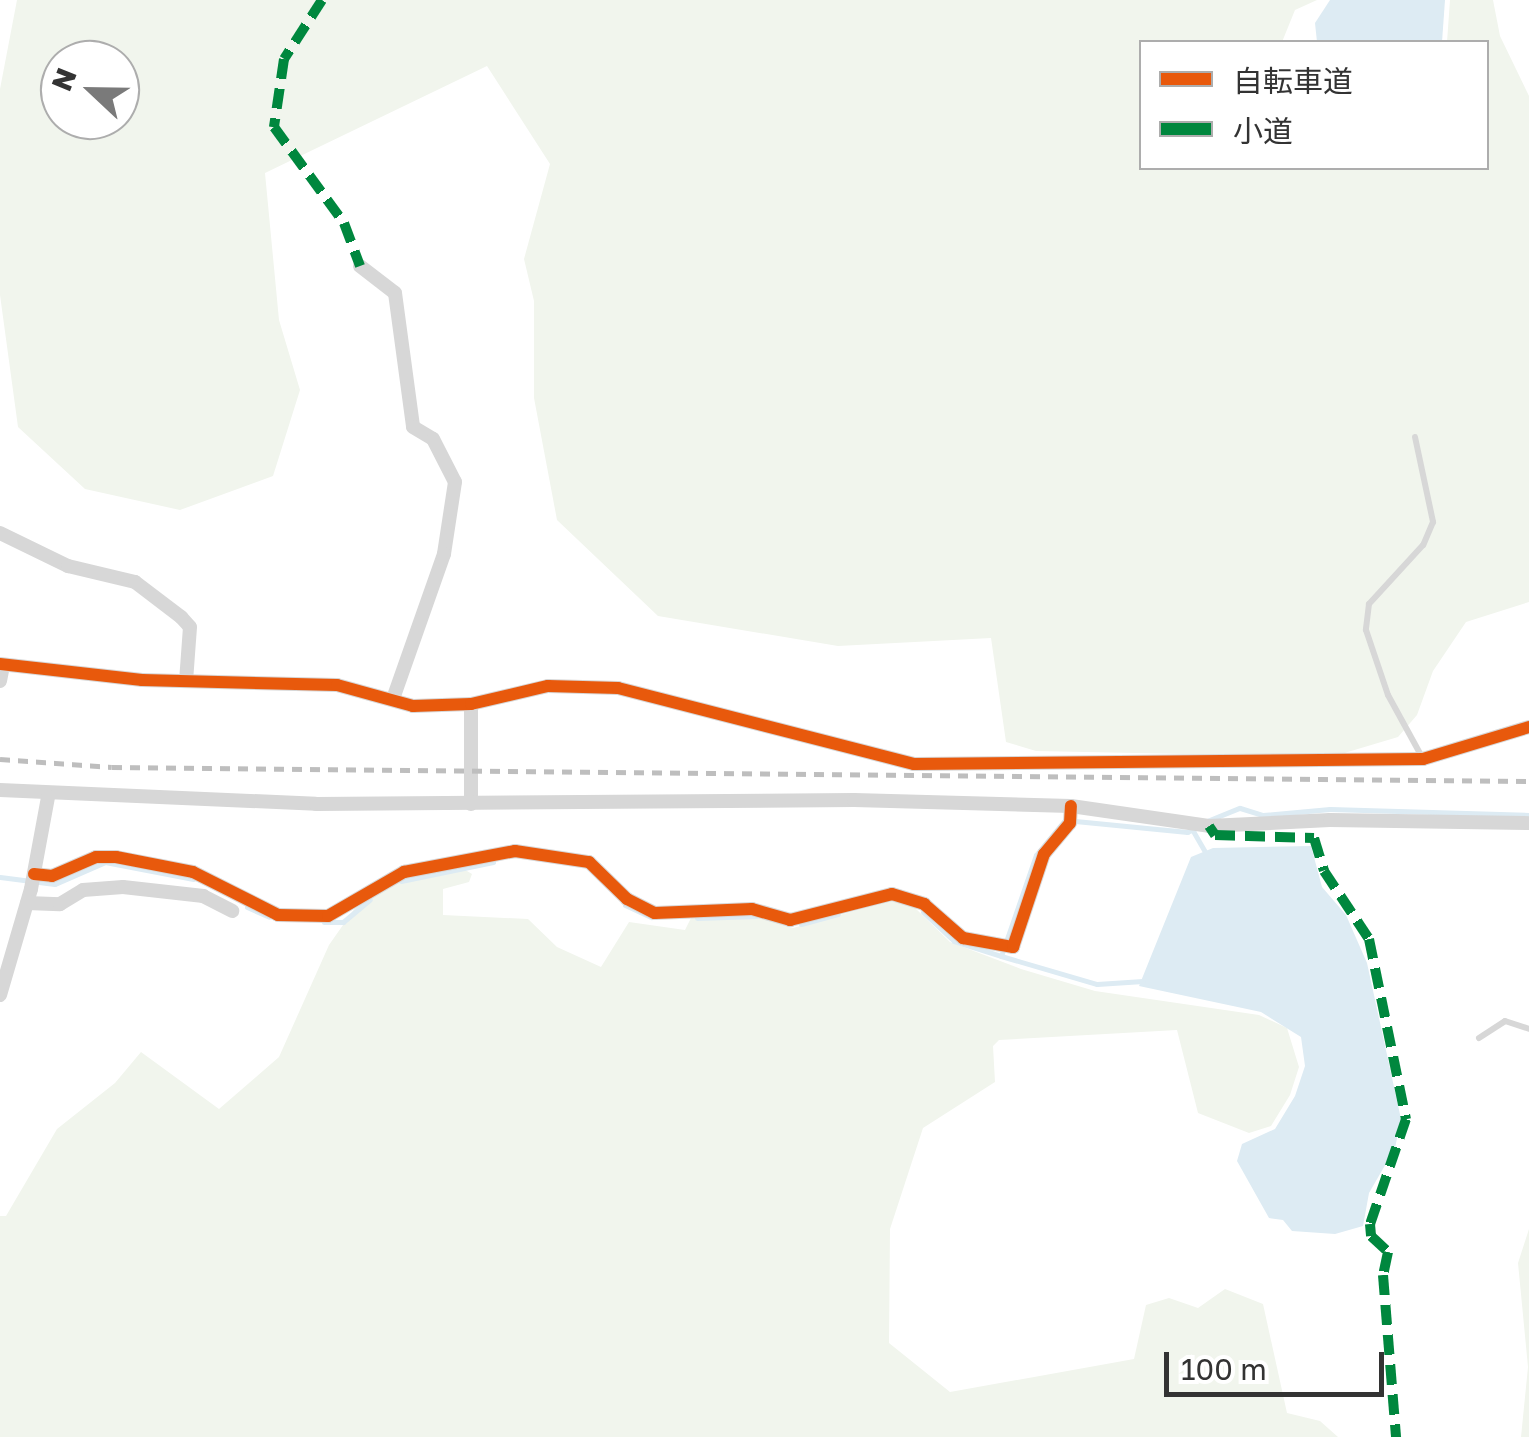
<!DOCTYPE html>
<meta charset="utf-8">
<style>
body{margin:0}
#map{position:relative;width:1529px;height:1437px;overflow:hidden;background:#fff;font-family:"Golos Text","Noto Sans JP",sans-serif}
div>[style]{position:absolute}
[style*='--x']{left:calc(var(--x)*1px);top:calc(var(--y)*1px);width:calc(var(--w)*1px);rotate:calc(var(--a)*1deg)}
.green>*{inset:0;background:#f1f5ed}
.water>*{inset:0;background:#ddebf3}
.stream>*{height:5px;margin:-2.5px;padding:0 2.5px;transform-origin:2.5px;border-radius:2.5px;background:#ddebf3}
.lane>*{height:6px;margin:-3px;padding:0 3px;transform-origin:3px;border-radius:3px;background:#d7d7d7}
.street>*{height:14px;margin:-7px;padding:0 7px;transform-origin:7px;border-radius:7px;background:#d7d7d7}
.rail>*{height:5px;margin-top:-2.5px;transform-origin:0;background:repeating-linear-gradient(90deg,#bebebe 0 10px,transparent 0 18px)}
.quiet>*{height:10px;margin-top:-5px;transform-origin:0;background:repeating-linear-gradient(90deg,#00873e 0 20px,transparent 0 30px)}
.cycleway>*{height:12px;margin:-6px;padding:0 6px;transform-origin:6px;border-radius:6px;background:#e8590c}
span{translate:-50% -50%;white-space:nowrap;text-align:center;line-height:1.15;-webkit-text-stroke:10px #fff;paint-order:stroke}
.legend{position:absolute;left:1139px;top:40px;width:350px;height:130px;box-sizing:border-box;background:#fff;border:2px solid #adadad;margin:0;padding:12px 18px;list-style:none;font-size:30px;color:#333}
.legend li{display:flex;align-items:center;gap:20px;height:50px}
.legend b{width:50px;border:2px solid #adadad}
.north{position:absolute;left:40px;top:40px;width:100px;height:100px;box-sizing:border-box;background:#fff;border:2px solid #adadad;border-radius:50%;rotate:292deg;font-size:28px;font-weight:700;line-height:40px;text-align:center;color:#333}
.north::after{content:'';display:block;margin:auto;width:35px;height:45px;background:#7a7a7a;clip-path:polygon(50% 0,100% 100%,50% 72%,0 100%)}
.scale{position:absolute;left:1164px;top:1352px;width:220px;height:45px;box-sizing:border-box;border:5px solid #333;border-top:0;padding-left:12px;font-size:30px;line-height:35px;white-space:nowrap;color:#333;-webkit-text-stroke:8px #fff;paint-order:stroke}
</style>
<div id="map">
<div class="green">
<i style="clip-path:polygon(evenodd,17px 0,1317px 0,1295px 10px,1282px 42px,1142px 42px,1142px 168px,1486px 168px,1486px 42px,1447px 42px,1450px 0,1493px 0,1500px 36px,1529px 96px,1529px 602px,1466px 622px,1433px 671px,1417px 715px,1398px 737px,1331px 757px,1036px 751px,1006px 742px,991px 638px,838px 646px,658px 616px,557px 520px,534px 398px,534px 301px,524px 259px,550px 164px,487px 66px,265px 173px,279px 320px,300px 390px,273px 476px,180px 510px,85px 489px,18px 427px,0 295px,0 89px,17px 0,60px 60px,120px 60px,120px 120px,60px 120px,60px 60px)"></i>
<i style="clip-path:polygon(462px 868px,472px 874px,469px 882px,443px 889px,443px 915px,528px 919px,557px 947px,601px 967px,629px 922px,685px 930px,692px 916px,753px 915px,793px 928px,890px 901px,913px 906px,950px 942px,1021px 969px,1095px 991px,1259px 1015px,1287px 1028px,1299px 1067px,1290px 1095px,1271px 1126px,1249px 1133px,1198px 1113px,1177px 1030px,999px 1040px,993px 1046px,995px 1082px,923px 1128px,890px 1229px,889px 1343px,950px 1392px,1134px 1359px,1146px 1305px,1169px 1298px,1198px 1308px,1225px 1289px,1263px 1304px,1287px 1413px,1320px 1421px,1338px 1437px,0 1437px,0 1216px,6px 1216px,57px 1129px,115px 1083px,141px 1052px,219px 1109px,279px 1057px,329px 945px,357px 905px,400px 876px)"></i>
<i style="clip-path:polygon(1529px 1229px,1529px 1437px,1521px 1437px,1528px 1367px,1518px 1263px)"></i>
</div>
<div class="water">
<i style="clip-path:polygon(1330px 0,1445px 0,1442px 42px,1317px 42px,1315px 23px)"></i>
<i style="clip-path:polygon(1311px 846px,1322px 887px,1346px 915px,1367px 963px,1401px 1119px,1395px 1148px,1369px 1193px,1363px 1226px,1335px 1234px,1292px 1231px,1283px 1220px,1269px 1218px,1237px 1161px,1242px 1144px,1275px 1129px,1295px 1096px,1305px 1066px,1301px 1037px,1261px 1012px,1139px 986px,1191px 857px,1213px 848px)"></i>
</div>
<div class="stream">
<i style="--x:1207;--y:821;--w:35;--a:-22"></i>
<i style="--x:1240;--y:808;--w:24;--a:17"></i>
<i style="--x:1263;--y:815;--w:67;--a:-5.1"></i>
<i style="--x:1330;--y:809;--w:199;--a:1.7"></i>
<i style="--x:1193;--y:831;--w:24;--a:60"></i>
<i style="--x:0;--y:877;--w:55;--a:7.3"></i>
<i style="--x:55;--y:884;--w:55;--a:-23.7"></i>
<i style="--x:105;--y:862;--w:90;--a:10.9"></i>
<i style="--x:401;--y:881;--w:94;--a:-11.7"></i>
<i style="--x:625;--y:905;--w:29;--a:25"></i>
<i style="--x:247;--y:907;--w:24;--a:24"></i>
<i style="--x:923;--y:912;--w:42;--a:43.1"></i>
<i style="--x:954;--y:941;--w:49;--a:17.7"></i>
<i style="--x:1001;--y:956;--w:107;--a:-70.9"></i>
<i style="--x:1036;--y:855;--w:45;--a:-50.4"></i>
<i style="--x:1065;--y:820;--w:123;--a:5.6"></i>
<i style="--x:1187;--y:832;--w:12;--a:-24"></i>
<i style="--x:697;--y:918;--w:59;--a:-1.9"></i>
<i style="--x:324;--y:922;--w:19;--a:0"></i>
<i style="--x:343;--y:922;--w:35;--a:-40"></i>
<i style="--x:801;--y:924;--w:38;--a:-15"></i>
<i style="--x:1001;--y:956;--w:100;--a:16.3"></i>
<i style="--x:1097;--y:984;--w:46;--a:-3.7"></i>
</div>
<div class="lane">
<i style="--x:1415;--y:437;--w:87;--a:78"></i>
<i style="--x:1433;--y:522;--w:25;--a:113"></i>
<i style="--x:1423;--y:545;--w:80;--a:132.5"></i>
<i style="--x:1369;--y:604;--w:26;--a:97"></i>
<i style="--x:1366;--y:630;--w:69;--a:71.3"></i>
<i style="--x:1388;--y:695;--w:71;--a:61.3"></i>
<i style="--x:1479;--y:1038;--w:31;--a:-33"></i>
<i style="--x:1505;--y:1021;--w:25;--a:18"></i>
</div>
<div class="street">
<i style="--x:360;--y:266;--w:44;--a:37.6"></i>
<i style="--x:395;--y:293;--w:135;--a:82.3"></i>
<i style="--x:413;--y:427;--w:23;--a:31"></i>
<i style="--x:433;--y:439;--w:48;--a:62.9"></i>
<i style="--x:455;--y:482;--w:73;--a:98.7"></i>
<i style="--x:444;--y:554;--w:154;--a:109.4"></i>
<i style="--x:0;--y:533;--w:76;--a:25.9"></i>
<i style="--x:68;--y:566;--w:69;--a:13.4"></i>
<i style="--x:135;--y:582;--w:58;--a:37.3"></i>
<i style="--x:181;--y:617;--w:13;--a:48"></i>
<i style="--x:190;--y:627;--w:54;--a:94.2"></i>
<i style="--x:0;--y:664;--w:143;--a:6.4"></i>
<i style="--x:142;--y:680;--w:195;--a:1.5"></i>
<i style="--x:337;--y:685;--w:79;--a:15.4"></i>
<i style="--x:413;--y:706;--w:58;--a:-2"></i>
<i style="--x:471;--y:704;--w:79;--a:-13.2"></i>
<i style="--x:548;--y:686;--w:70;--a:1.6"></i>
<i style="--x:618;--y:688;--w:306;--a:14.4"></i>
<i style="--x:914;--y:764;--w:509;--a:-0.56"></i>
<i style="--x:1423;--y:759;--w:111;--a:-16.8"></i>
<i style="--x:0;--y:681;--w:16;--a:-79"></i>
<i style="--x:471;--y:704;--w:100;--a:90"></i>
<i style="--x:0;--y:790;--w:316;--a:2.5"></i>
<i style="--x:316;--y:804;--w:538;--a:-0.43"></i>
<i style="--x:854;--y:800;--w:217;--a:1.6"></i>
<i style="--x:1071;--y:806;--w:139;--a:8.2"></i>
<i style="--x:1209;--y:826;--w:121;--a:-2.8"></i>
<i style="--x:1330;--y:820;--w:199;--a:0.9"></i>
<i style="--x:34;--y:874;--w:18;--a:6"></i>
<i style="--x:52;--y:876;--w:48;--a:-23.4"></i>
<i style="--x:96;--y:857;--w:20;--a:0"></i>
<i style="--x:116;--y:857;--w:78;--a:11"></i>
<i style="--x:193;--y:872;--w:95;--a:26.8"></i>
<i style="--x:278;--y:915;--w:50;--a:1.1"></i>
<i style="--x:328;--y:916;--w:88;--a:-30.1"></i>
<i style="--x:404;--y:872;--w:113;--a:-10.7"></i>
<i style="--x:515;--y:851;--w:75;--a:8.5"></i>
<i style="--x:589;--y:862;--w:53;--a:44.2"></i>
<i style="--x:627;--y:899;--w:31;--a:27"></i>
<i style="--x:655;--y:913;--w:97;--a:-2.4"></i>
<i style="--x:752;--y:909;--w:40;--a:16"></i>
<i style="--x:790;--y:920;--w:105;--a:-14.3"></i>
<i style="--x:892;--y:894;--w:34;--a:17"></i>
<i style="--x:924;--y:904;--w:52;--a:41.1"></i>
<i style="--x:963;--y:938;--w:51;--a:10.2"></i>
<i style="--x:1013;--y:947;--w:98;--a:-71.6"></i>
<i style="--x:1044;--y:854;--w:40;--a:-50"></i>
<i style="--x:1070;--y:823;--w:17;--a:-87"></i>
<i style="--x:27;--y:903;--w:33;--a:2"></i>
<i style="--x:60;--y:904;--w:27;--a:-31"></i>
<i style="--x:83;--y:890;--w:40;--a:-4.3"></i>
<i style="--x:123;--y:887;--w:81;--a:6.4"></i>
<i style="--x:203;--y:896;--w:33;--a:27"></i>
<i style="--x:0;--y:995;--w:110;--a:-73.7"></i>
<i style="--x:31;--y:889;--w:94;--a:-79.5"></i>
</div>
<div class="rail">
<i style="--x:0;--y:759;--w:112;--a:4.1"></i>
<i style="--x:112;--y:767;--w:1417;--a:0.57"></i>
</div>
<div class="quiet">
<i style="--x:322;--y:0;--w:70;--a:122.8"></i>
<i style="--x:284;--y:59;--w:69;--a:98.4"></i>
<i style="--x:274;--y:127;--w:119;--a:53.9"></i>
<i style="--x:344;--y:223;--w:46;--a:69.6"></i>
<i style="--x:1209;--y:826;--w:11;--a:56"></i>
<i style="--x:1215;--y:835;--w:99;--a:1.7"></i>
<i style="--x:1314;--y:838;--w:34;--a:73"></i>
<i style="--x:1324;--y:871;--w:82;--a:56.5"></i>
<i style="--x:1369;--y:939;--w:184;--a:78.4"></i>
<i style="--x:1406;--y:1119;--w:111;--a:108.9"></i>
<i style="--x:1370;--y:1224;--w:12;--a:85"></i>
<i style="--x:1371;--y:1236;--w:23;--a:43"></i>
<i style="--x:1388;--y:1252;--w:24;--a:102"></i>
<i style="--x:1383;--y:1275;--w:163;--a:85.4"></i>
</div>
<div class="cycleway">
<i style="--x:0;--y:664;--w:143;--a:6.4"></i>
<i style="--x:142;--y:680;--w:195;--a:1.5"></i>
<i style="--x:337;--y:685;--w:79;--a:15.4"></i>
<i style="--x:413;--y:706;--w:58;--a:-2"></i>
<i style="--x:471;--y:704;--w:79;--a:-13.2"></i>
<i style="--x:548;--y:686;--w:70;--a:1.6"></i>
<i style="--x:618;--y:688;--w:306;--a:14.4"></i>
<i style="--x:914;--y:764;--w:509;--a:-0.56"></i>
<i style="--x:1423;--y:759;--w:111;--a:-16.8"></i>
<i style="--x:34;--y:874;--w:18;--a:6"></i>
<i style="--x:52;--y:876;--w:48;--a:-23.4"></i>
<i style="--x:96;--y:857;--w:20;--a:0"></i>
<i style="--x:116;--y:857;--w:78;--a:11"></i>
<i style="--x:193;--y:872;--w:95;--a:26.8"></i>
<i style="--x:278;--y:915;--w:50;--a:1.1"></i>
<i style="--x:328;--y:916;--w:88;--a:-30.1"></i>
<i style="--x:404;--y:872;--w:113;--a:-10.7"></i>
<i style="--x:515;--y:851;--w:75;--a:8.5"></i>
<i style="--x:589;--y:862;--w:53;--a:44.2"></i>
<i style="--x:627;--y:899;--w:31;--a:27"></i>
<i style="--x:655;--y:913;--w:97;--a:-2.4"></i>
<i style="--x:752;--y:909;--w:40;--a:16"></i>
<i style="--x:790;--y:920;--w:105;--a:-14.3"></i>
<i style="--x:892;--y:894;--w:34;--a:17"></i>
<i style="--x:924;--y:904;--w:52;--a:41.1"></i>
<i style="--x:963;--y:938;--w:51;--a:10.2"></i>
<i style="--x:1013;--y:947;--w:98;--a:-71.6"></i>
<i style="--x:1044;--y:854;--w:40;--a:-50"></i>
<i style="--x:1070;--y:823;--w:17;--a:-87"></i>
</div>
<ul class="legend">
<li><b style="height:12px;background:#e8590c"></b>自転車道</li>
<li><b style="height:12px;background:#00873e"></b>小道</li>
</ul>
<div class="north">N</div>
<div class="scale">100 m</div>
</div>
